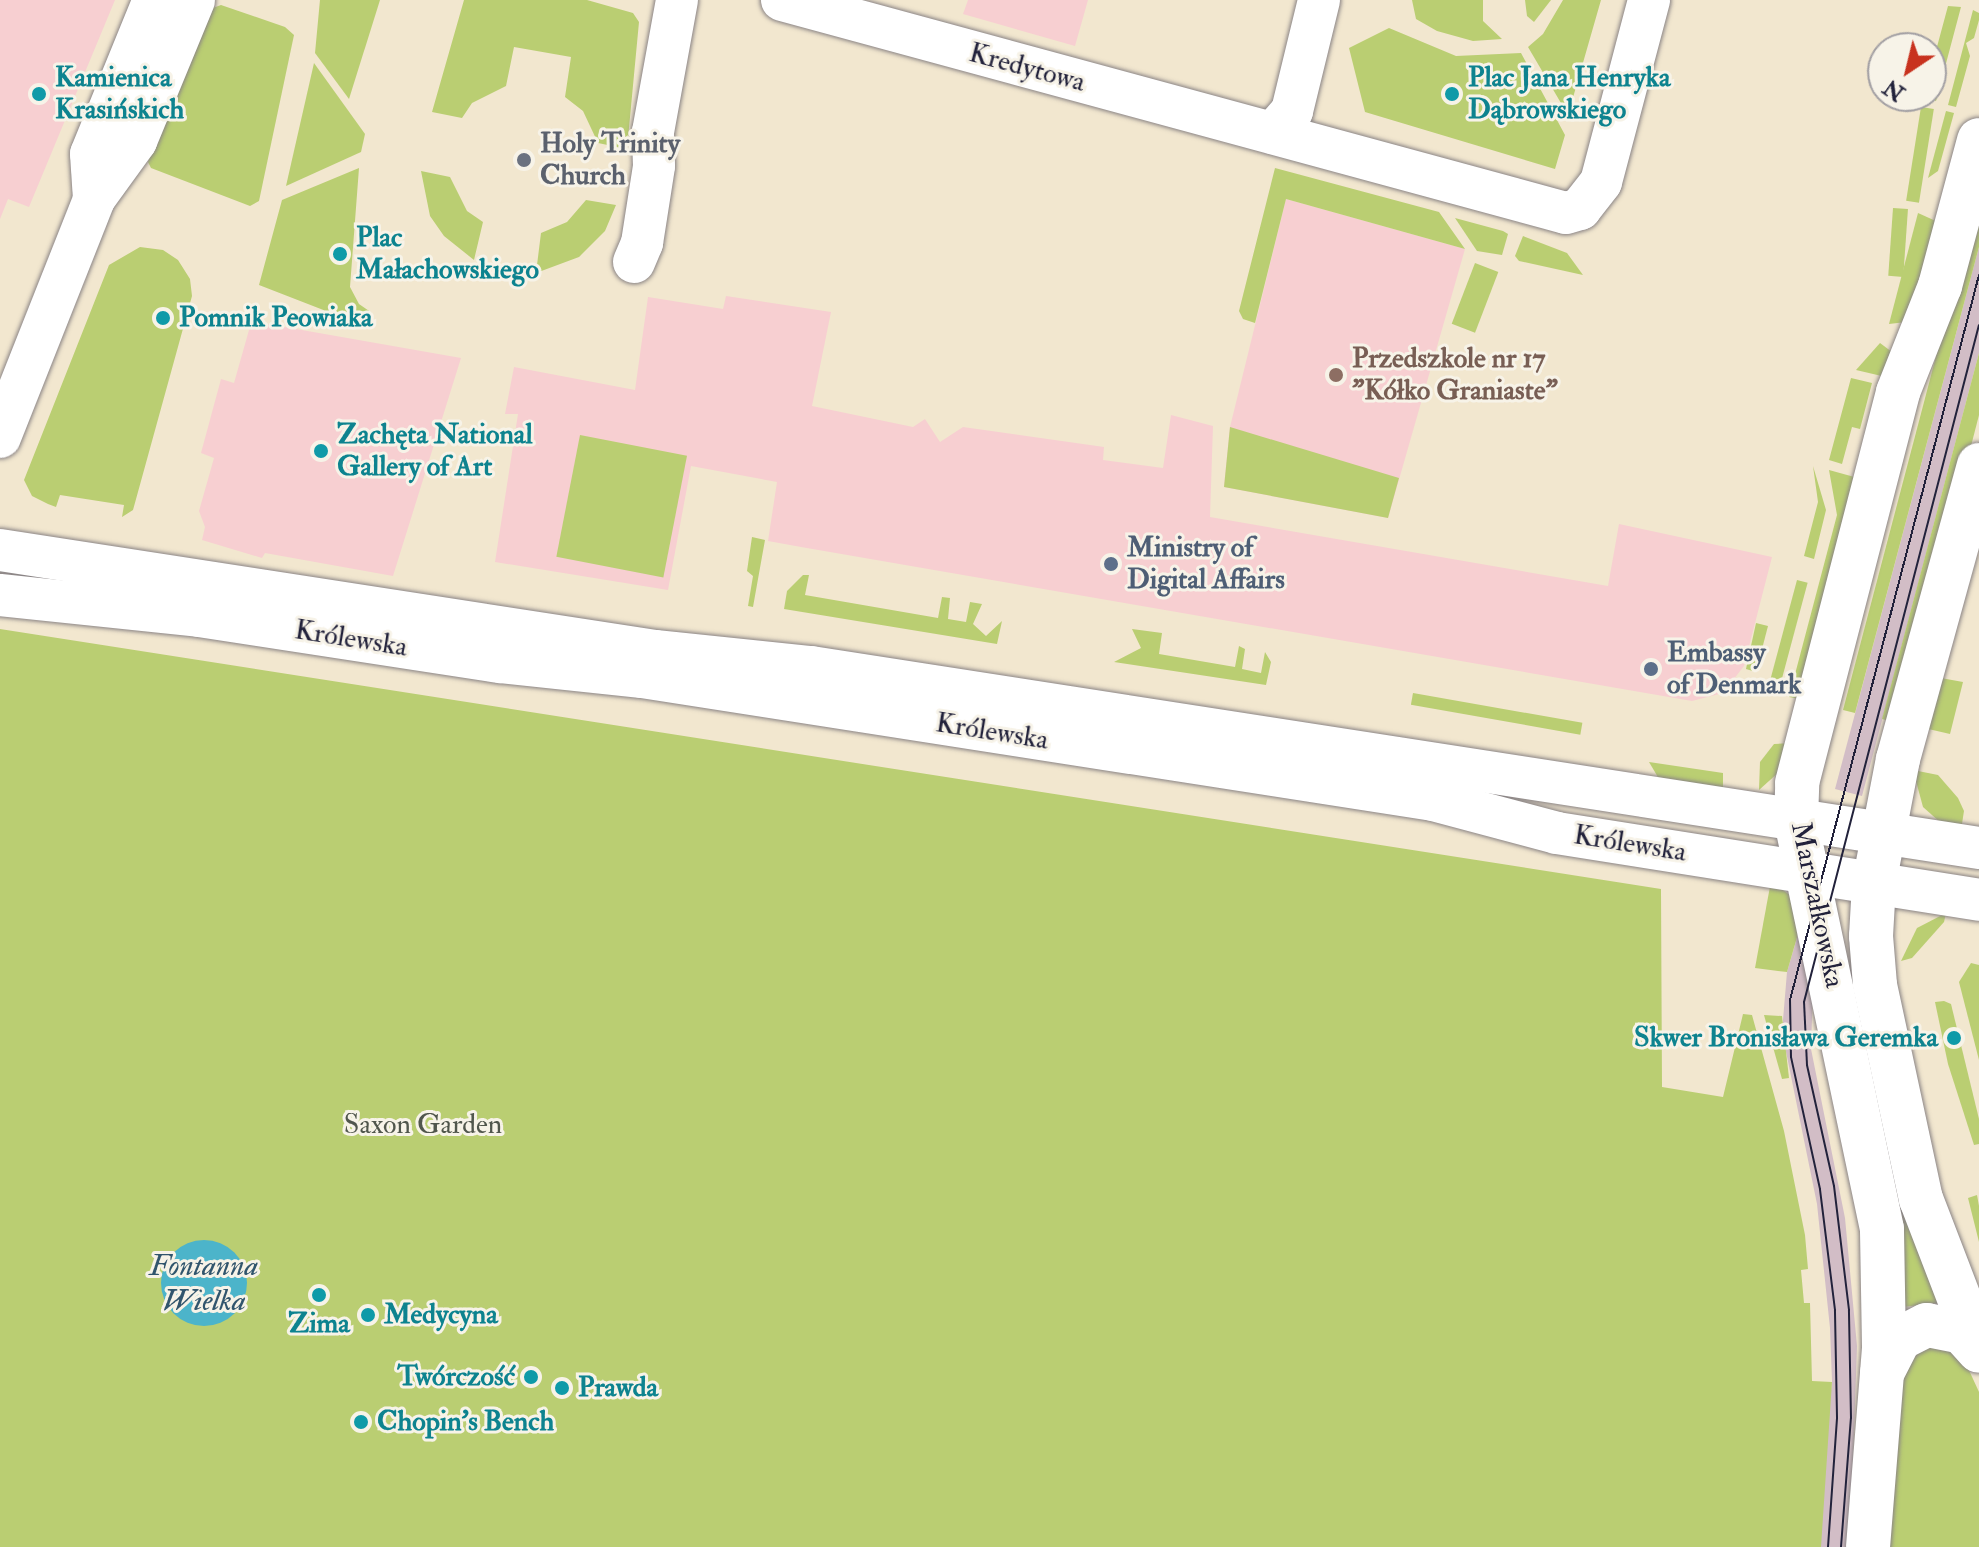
<!DOCTYPE html>
<meta charset="utf-8">
<style>
body{margin:0}
#map{position:relative;width:1979px;height:1547px;overflow:hidden;background:#f2e7cf;font-family:"IM FELL Double Pica",serif}
div>[style]{position:absolute}
[style*='--x']{left:calc(var(--x)*1px);top:calc(var(--y)*1px);width:calc(var(--w)*1px);rotate:calc(var(--a)*1deg)}
.built>*{inset:0;background:#f7cfd1}
.industrial>*{inset:0;background:#d2bdc6}
.green>*{inset:0;background:#bace72;transform-origin:0 0}
.water>*{inset:0;background:#4cb4ca}
.round{border-radius:50%}
.roads{filter:drop-shadow(0 0 2px #8a8485) drop-shadow(0 0 2px #8a8485)}
.minor>*{height:42px;margin:-21px;padding:0 21px;transform-origin:21px;border-radius:21px;background:#fff}
.major>*{height:44px;margin:-22px;padding:0 22px;transform-origin:22px;border-radius:22px;background:#fff}
.tram>*{height:2px;margin:-1px;padding:0 1px;transform-origin:1px;border-radius:1px;background:#22223b}
.dots>*{width:22px;height:22px;translate:-50% -50%;box-sizing:border-box;border:4px solid #f7f3e8;border-radius:50%}
span{translate:-50% -50%;white-space:nowrap;text-align:center;line-height:1.15;-webkit-text-stroke:6px #f7f3e8;paint-order:stroke}
.street-label{font-size:28px;color:#22223b}
.culture-label{font-size:28px;color:#0d838f;font-weight:700}
.left{translate:0 -50%;text-align:left}
.right{translate:-100% -50%;text-align:right}
.worship-label{font-size:28px;color:#5b616d;font-weight:700}
.education-label{font-size:28px;color:#785e54;font-weight:700}
.service-label{font-size:28px;color:#4e5e75;font-weight:700}
.park-label{font-size:28px;color:#50564c}
.water-label{font-size:30px;color:#31556d;font-style:italic}
.north{position:absolute;left:1867px;top:32px;width:80px;height:80px;box-sizing:border-box;background:#f7f3e8;border:2px solid #a29fa3;border-radius:50%;rotate:215deg;font-size:22px;font-weight:700;line-height:32px;text-align:center;color:#22223b}
.north::after{content:'';display:block;margin:auto;width:28px;height:36px;background:#c8321e;clip-path:polygon(50% 0,100% 100%,50% 72%,0 100%)}
</style>
<div id="map">
<div class="built">
<i style="clip-path:polygon(0 0,115px 0,29px 207px,8px 199px,0 219px)"></i>
<i style="clip-path:polygon(968px 0,1088px 0,1075px 46px,963px 14px)"></i>
<i style="clip-path:polygon(1286px 199px,1465px 249px,1388px 518px,1224px 487px,1230px 427px)"></i>
<i style="clip-path:polygon(726px 296px,831px 312px,812px 406px,913px 427px,925px 419px,940px 442px,963px 427px,1104px 447px,1103px 460px,1163px 468px,1171px 415px,1213px 426px,1210px 517px,1608px 586px,1619px 524px,1772px 557px,1744px 666px,1723px 693px,1692px 701px,801px 547px,768px 541px,777px 482px,691px 466px,668px 590px,495px 562px,518px 414px,505px 414px,514px 367px,635px 390px,648px 297px,723px 309px)"></i>
<i style="clip-path:polygon(262px 323px,461px 358px,393px 576px,265px 553px,262px 558px,202px 540px,205px 527px,199px 511px,214px 458px,201px 453px,221px 379px,234px 383px,249px 330px)"></i>
</div>
<div class="industrial">
<i style="clip-path:polygon(1979px 247px,1979px 353px,1862px 796px,1835px 789px)"></i>
<i style="clip-path:polygon(1802px 921px,1813px 985px,1811px 1049px,1845px 1218px,1857px 1346px,1850px 1547px,1815px 1547px,1832px 1381px,1830px 1328px,1817px 1204px,1782px 1032px,1787px 972px)"></i>
</div>
<div class="green">
<i style="clip-path:polygon(320px 0,380px 0,349px 99px,315px 53px)"></i>
<i style="clip-path:polygon(464px 0,587px 0,633px 13px,639px 22px,627px 149px,598px 143px,583px 111px,565px 97px,571px 57px,514px 47px,506px 86px,472px 103px,462px 118px,432px 112px)"></i>
<i style="clip-path:polygon(1412px 0,1483px 0,1483px 21px,1502px 39px,1473px 41px,1437px 31px,1416px 19px)"></i>
<i style="clip-path:polygon(1525px 0,1551px 0,1534px 22px,1527px 16px)"></i>
<i style="clip-path:polygon(1563px 0,1601px 0,1568px 115px,1528px 47px,1543px 34px)"></i>
<i style="clip-path:polygon(221px 5px,285px 27px,294px 35px,259px 201px,250px 206px,151px 168px,148px 162px,210px 9px)"></i>
<i style="clip-path:polygon(1948px 6px,1961px 7px,1936px 101px,1924px 96px,1931px 96px,1931px 69px)"></i>
<i style="clip-path:polygon(1973px 10px,1979px 13px,1979px 20px,1974px 38px,1966px 43px,1970px 56px,1956px 107px,1948px 105px)"></i>
<i style="clip-path:polygon(1389px 28px,1456px 56px,1521px 53px,1565px 135px,1555px 169px,1365px 112px,1349px 48px)"></i>
<i style="clip-path:polygon(314px 63px,365px 134px,361px 152px,286px 186px)"></i>
<i style="left:1921px;top:107px;width:13px;height:95px;rotate:9deg"></i>
<i style="clip-path:polygon(1946px 111px,1954px 113px,1938px 171px,1928px 178px)"></i>
<i style="clip-path:polygon(359px 168px,350px 287px,359px 304px,372px 313px,344px 318px,259px 285px,282px 200px)"></i>
<i style="clip-path:polygon(1275px 168px,1439px 212px,1465px 249px,1286px 199px,1255px 323px,1243px 319px,1239px 311px)"></i>
<i style="clip-path:polygon(421px 171px,450px 177px,467px 211px,483px 222px,474px 260px,444px 236px,430px 216px)"></i>
<i style="clip-path:polygon(1979px 193px,1979px 247px,1855px 713px,1843px 710px)"></i>
<i style="clip-path:polygon(586px 200px,616px 205px,605px 231px,579px 257px,536px 273px,541px 233px,567px 222px)"></i>
<i style="left:1893px;top:208px;width:15px;height:68px;rotate:4deg"></i>
<i style="clip-path:polygon(1918px 213px,1938px 222px,1906px 322px,1889px 324px)"></i>
<i style="clip-path:polygon(1455px 218px,1503px 231px,1508px 234px,1502px 255px,1477px 251px)"></i>
<i style="clip-path:polygon(1523px 236px,1567px 253px,1583px 275px,1519px 261px,1515px 256px)"></i>
<i style="clip-path:polygon(140px 247px,163px 250px,178px 260px,190px 279px,192px 296px,133px 510px,122px 517px,124px 505px,60px 495px,56px 507px,48px 504px,32px 496px,24px 480px,109px 265px)"></i>
<i style="left:1475px;top:263px;width:25px;height:65px;rotate:21deg"></i>
<i style="clip-path:polygon(1880px 343px,1892px 352px,1886px 377px,1856px 370px)"></i>
<i style="clip-path:polygon(1979px 353px,1979px 415px,1962px 481px,1893px 722px,1882px 719px)"></i>
<i style="clip-path:polygon(1851px 378px,1872px 383px,1860px 429px,1852px 427px,1842px 464px,1829px 460px)"></i>
<i style="clip-path:polygon(1230px 427px,1399px 478px,1388px 518px,1224px 487px)"></i>
<i style="left:580px;top:435px;width:109px;height:124px;rotate:11deg"></i>
<i style="clip-path:polygon(1813px 466px,1826px 510px,1814px 559px,1804px 556px,1818px 502px)"></i>
<i style="clip-path:polygon(1829px 470px,1858px 478px,1800px 699px,1789px 697px,1837px 515px)"></i>
<i style="clip-path:polygon(752px 537px,765px 540px,753px 607px,748px 606px,753px 576px,747px 571px)"></i>
<i style="clip-path:polygon(803px 575px,809px 575px,805px 595px,938px 618px,942px 597px,950px 598px,948px 619px,966px 622px,970px 602px,982px 604px,973px 624px,986px 636px,1002px 621px,997px 644px,784px 609px,787px 591px)"></i>
<i style="left:1797px;top:580px;width:11px;height:111px;rotate:15deg"></i>
<i style="clip-path:polygon(1756px 623px,1768px 626px,1756px 672px,1746px 669px)"></i>
<i style="clip-path:polygon(0 629px,1661px 889px,1662px 1087px,1723px 1097px,1743px 1014px,1752px 1015px,1784px 1131px,1805px 1235px,1808px 1269px,1801px 1270px,1804px 1303px,1810px 1303px,1812px 1381px,1832px 1382px,1821px 1547px,0 1547px)"></i>
<i style="clip-path:polygon(1132px 629px,1162px 633px,1159px 654px,1235px 667px,1239px 646px,1245px 649px,1242px 669px,1261px 673px,1265px 652px,1271px 662px,1266px 685px,1114px 662px,1141px 648px)"></i>
<i style="clip-path:polygon(1941px 678px,1963px 682px,1950px 734px,1924px 728px)"></i>
<i style="left:1413px;top:693px;width:172px;height:12px;rotate:10deg"></i>
<i style="clip-path:polygon(1791px 743px,1779px 772px,1759px 790px,1760px 762px,1774px 744px)"></i>
<i style="clip-path:polygon(1649px 762px,1723px 773px,1723px 793px,1662px 784px)"></i>
<i style="clip-path:polygon(1913px 770px,1938px 775px,1958px 798px,1964px 811px,1961px 830px,1941px 823px,1923px 807px)"></i>
<i style="clip-path:polygon(1771px 881px,1791px 896px,1802px 920px,1787px 972px,1755px 968px)"></i>
<i style="clip-path:polygon(1946px 913px,1944px 922px,1912px 958px,1901px 961px,1917px 928px)"></i>
<i style="clip-path:polygon(1971px 963px,1979px 965px,1979px 1060px,1959px 982px)"></i>
<i style="clip-path:polygon(1944px 1001px,1951px 1004px,1979px 1119px,1979px 1144px,1974px 1145px,1948px 1064px,1935px 1002px)"></i>
<i style="clip-path:polygon(1865px 1010px,1940px 1302px,1937px 1303px,1903px 1307px)"></i>
<i style="clip-path:polygon(1764px 1015px,1782px 1016px,1789px 1078px,1782px 1079px)"></i>
<i style="clip-path:polygon(1977px 1195px,1979px 1206px,1979px 1242px,1968px 1198px)"></i>
<i style="clip-path:polygon(1937px 1343px,1962px 1355px,1979px 1392px,1979px 1547px,1884px 1547px,1896px 1395px,1906px 1357px)"></i>
</div>
<div class="water">
<i class="round" style="left:161px;top:1240px;width:86px;height:86px"></i>
</div>
<div class="roads">
<div class="minor">
<i style="--x:782;--y:0;--w:812;--a:15.2"></i>
<i style="--x:1566;--y:213;--w:15;--a:-16"></i>
<i style="--x:1580;--y:209;--w:34;--a:-52"></i>
<i style="--x:1601;--y:182;--w:188;--a:-75.2"></i>
<i style="--x:1273;--y:133;--w:29;--a:-49"></i>
<i style="--x:1292;--y:111;--w:114;--a:-76.3"></i>
<i style="--x:94;--y:199;--w:45;--a:-93.8"></i>
<i style="--x:91;--y:154;--w:166;--a:-67.8"></i>
<i style="--x:634;--y:262;--w:21;--a:-67"></i>
<i style="--x:642;--y:243;--w:78;--a:-81.1"></i>
<i style="--x:654;--y:166;--w:34;--a:-92"></i>
<i style="--x:653;--y:132;--w:134;--a:-79.7"></i>
<i style="--x:0;--y:437;--w:256;--a:-68.4"></i>
<i style="--x:94;--y:199;--w:72;--a:-54.1"></i>
<i style="--x:136;--y:141;--w:152;--a:-67.6"></i>
<i style="--x:0;--y:550;--w:663;--a:8.77"></i>
<i style="--x:655;--y:651;--w:157;--a:5.9"></i>
<i style="--x:811;--y:667;--w:1182;--a:8.81"></i>
<i style="--x:0;--y:595;--w:200;--a:6"></i>
<i style="--x:199;--y:616;--w:305;--a:8.7"></i>
<i style="--x:501;--y:662;--w:142;--a:6.1"></i>
<i style="--x:642;--y:677;--w:801;--a:8.84"></i>
<i style="--x:1433;--y:800;--w:128;--a:14.9"></i>
<i style="--x:1557;--y:833;--w:427;--a:9"></i>
</div>
<div class="major">
<i style="--x:1979;--y:465;--w:305;--a:105.4"></i>
<i style="--x:1898;--y:759;--w:127;--a:100.9"></i>
<i style="--x:1874;--y:884;--w:52;--a:93.3"></i>
<i style="--x:1871;--y:936;--w:49;--a:85.3"></i>
<i style="--x:1875;--y:985;--w:219;--a:77.9"></i>
<i style="--x:1921;--y:1199;--w:162;--a:69"></i>
<i style="--x:1882;--y:1373;--w:38;--a:-63"></i>
<i style="--x:1899;--y:1339;--w:31;--a:-27"></i>
<i style="--x:1927;--y:1325;--w:36;--a:11"></i>
<i style="--x:1962;--y:1332;--w:25;--a:48"></i>
<i style="--x:1868;--y:1547;--w:202;--a:-85.4"></i>
<i style="--x:1884;--y:1346;--w:117;--a:-91"></i>
<i style="--x:1882;--y:1229;--w:418;--a:-101.9"></i>
<i style="--x:1796;--y:820;--w:37;--a:-88"></i>
<i style="--x:1797;--y:783;--w:404;--a:-75.5"></i>
<i style="--x:1898;--y:392;--w:114;--a:-68.4"></i>
<i style="--x:1940;--y:286;--w:151;--a:-75"></i>
</div>
</div>
<div class="tram">
<i style="--x:1828;--y:1547;--w:130;--a:-86"></i>
<i style="--x:1837;--y:1417;--w:107;--a:-91.1"></i>
<i style="--x:1835;--y:1310;--w:122;--a:-97.1"></i>
<i style="--x:1820;--y:1189;--w:135;--a:-102.4"></i>
<i style="--x:1791;--y:1057;--w:57;--a:-91"></i>
<i style="--x:1790;--y:1000;--w:749;--a:-75.39"></i>
<i style="--x:1841;--y:1547;--w:129;--a:-85.6"></i>
<i style="--x:1851;--y:1418;--w:108;--a:-91.1"></i>
<i style="--x:1849;--y:1310;--w:125;--a:-96.9"></i>
<i style="--x:1834;--y:1186;--w:124;--a:-102.6"></i>
<i style="--x:1807;--y:1065;--w:63;--a:-92.7"></i>
<i style="--x:1804;--y:1002;--w:699;--a:-75.51"></i>
</div>
<div class="dots">
<i style="left:39px;top:94px;background:#0f9aa8"></i>
<i style="left:1452px;top:94px;background:#0f9aa8"></i>
<i style="left:524px;top:160px;background:#6b7280"></i>
<i style="left:340px;top:254px;background:#0f9aa8"></i>
<i style="left:163px;top:318px;background:#0f9aa8"></i>
<i style="left:1336px;top:375px;background:#8d6e63"></i>
<i style="left:321px;top:451px;background:#0f9aa8"></i>
<i style="left:1111px;top:564px;background:#5c6f8a"></i>
<i style="left:1651px;top:669px;background:#5c6f8a"></i>
<i style="left:1954px;top:1038px;background:#0f9aa8"></i>
<i style="left:319px;top:1295px;background:#0f9aa8"></i>
<i style="left:368px;top:1315px;background:#0f9aa8"></i>
<i style="left:531px;top:1377px;background:#0f9aa8"></i>
<i style="left:562px;top:1388px;background:#0f9aa8"></i>
<i style="left:361px;top:1422px;background:#0f9aa8"></i>
</div>
<div class="street-label">
<span style="left:1027px;top:68px;rotate:15deg">Kredytowa</span>
<span style="left:351px;top:639px;rotate:9deg">Królewska</span>
<span style="left:992px;top:732px;rotate:9deg">Królewska</span>
<span style="left:1630px;top:844px;rotate:9deg">Królewska</span>
<span style="left:1817px;top:905px;rotate:78deg">Marszałkowska</span>
</div>
<div class="culture-label">
<span class="left" style="left:55px;top:94px">Kamienica<br>Krasińskich</span>
<span class="left" style="left:1468px;top:94px">Plac Jana Henryka<br>Dąbrowskiego</span>
<span class="left" style="left:356px;top:254px">Plac<br>Małachowskiego</span>
<span class="left" style="left:179px;top:318px">Pomnik Peowiaka</span>
<span class="left" style="left:337px;top:451px">Zachęta National<br>Gallery of Art</span>
<span class="right" style="left:1938px;top:1038px">Skwer Bronisława Geremka</span>
<span class="left" style="left:384px;top:1315px">Medycyna</span>
<span style="left:319px;top:1324px">Zima</span>
<span class="right" style="left:515px;top:1377px">Twórczość</span>
<span class="left" style="left:578px;top:1388px">Prawda</span>
<span class="left" style="left:377px;top:1422px">Chopin's Bench</span>
</div>
<div class="worship-label">
<span class="left" style="left:540px;top:160px">Holy Trinity<br>Church</span>
</div>
<div class="education-label">
<span class="left" style="left:1352px;top:375px">Przedszkole nr 17<br>"Kółko Graniaste"</span>
</div>
<div class="service-label">
<span class="left" style="left:1127px;top:564px">Ministry of<br>Digital Affairs</span>
<span class="left" style="left:1667px;top:669px">Embassy<br>of Denmark</span>
</div>
<div class="park-label">
<span style="left:423px;top:1125px">Saxon Garden</span>
</div>
<div class="water-label">
<span style="left:204px;top:1283px">Fontanna<br>Wielka</span>
</div>
<div class="north">N</div>
</div>
